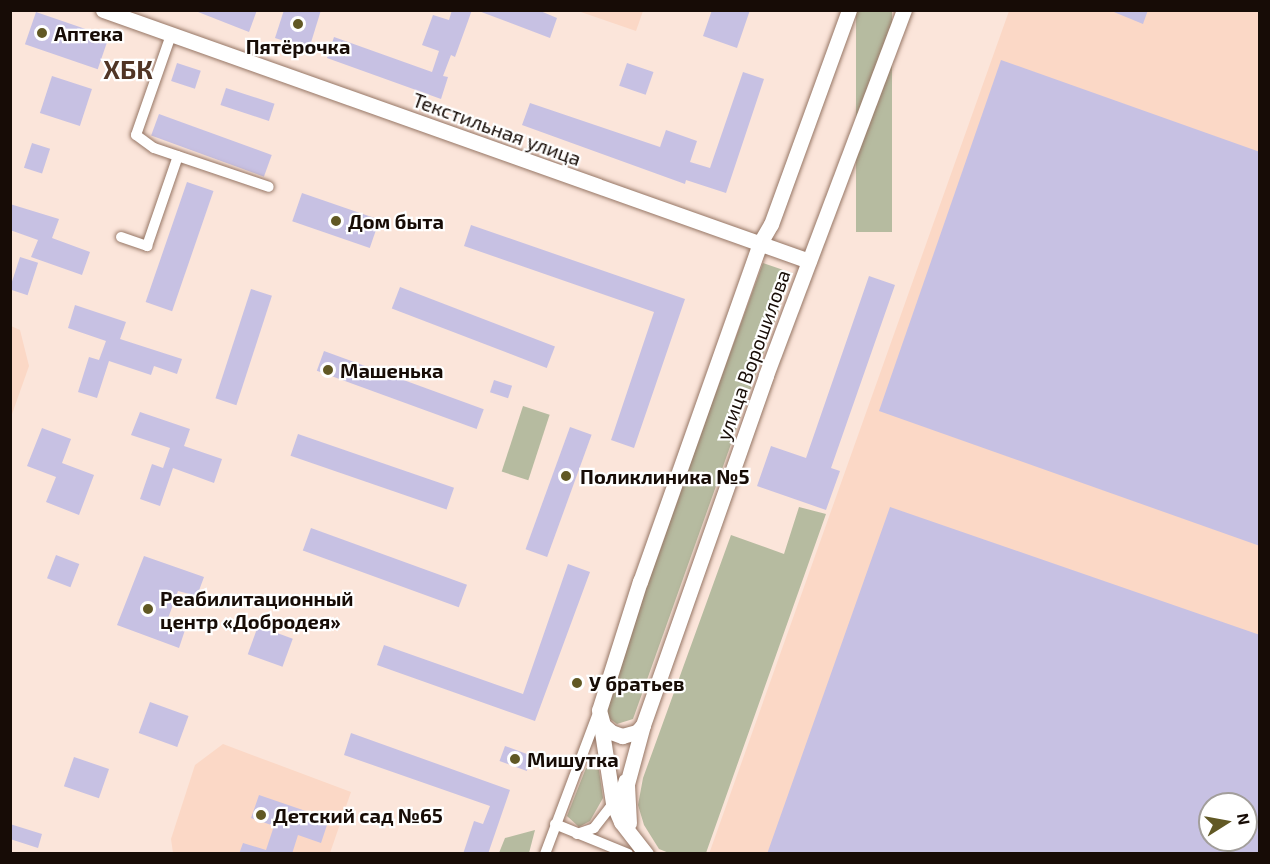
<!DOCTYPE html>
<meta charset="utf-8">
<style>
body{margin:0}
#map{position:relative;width:1270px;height:864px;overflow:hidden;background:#fbe5da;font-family:"Exo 2",sans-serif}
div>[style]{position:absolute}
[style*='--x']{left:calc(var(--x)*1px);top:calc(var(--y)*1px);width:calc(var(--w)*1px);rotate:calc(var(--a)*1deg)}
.built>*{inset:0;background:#fbd8c6}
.green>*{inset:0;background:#b6bba0;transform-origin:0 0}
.building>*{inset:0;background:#c7c1e3;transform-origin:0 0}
.roads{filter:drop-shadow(0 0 2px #967665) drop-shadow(0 0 2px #967665)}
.street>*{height:10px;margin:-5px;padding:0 5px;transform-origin:5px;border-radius:5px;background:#fff}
.secondary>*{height:15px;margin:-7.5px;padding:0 7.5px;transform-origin:7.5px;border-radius:7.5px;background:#fff}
.dots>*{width:16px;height:16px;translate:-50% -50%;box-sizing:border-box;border:3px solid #fff;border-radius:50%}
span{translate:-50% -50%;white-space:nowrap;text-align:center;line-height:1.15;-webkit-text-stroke:4.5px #fff;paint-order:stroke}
.poi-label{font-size:20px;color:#170c06;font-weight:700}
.left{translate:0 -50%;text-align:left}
.street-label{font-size:20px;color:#170c06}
.district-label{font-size:26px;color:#513525;font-weight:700}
.frame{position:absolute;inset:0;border:12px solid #170c06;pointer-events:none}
.north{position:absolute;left:1198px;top:792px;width:60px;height:60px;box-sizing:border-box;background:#fff;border:2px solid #a29e9b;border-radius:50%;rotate:79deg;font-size:16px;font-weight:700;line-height:24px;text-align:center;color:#170c06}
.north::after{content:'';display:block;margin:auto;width:21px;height:27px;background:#615824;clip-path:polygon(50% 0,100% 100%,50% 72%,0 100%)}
</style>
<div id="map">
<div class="built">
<i style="clip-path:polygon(578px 11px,643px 10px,643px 11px,636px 31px)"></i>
<i style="clip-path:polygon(evenodd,1009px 11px,1259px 11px,1259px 853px,709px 854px,1009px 11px,1210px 804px,1246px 804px,1246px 840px,1210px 840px,1210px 804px)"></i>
<i style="clip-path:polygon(11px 326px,20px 330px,29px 366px,11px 417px)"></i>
<i style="clip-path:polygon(223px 744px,351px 792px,330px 853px,173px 853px,171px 839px,195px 765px)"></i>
</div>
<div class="green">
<i style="left:856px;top:11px;width:36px;height:221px"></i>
<i style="clip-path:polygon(763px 263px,792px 273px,633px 719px,617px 724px,606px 716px,605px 696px)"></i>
<i style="left:523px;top:406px;width:28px;height:69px;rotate:18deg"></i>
<i style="clip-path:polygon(799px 507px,826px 514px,706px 853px,669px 853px,659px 849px,644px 825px,638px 805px,643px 778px,731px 535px,784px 554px)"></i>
<i style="clip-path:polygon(586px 768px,599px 770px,603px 798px,590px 821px,579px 827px,567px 816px)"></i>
<i style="clip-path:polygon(535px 830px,529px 853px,499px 853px,505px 838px)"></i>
</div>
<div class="building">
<i style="clip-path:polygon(193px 10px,257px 10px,249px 32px)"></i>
<i style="clip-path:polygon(284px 10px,321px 10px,309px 49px,275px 38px)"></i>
<i style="clip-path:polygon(452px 10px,472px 10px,455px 57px,451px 55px,443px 76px,448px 77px,441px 99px,327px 58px,334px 37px,432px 72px,439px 51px,422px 45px,433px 15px,449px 20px)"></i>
<i style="clip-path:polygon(476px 10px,538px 10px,557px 18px,550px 38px)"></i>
<i style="clip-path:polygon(712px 10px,750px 10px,737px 48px,703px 36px)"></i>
<i style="clip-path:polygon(1109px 10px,1148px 10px,1143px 24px)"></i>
<i style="left:36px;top:12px;width:77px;height:34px;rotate:19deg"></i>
<i style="clip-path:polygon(1001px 60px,1260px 152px,1260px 546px,879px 411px)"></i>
<i style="left:177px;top:63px;width:25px;height:19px;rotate:18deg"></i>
<i style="left:627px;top:63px;width:28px;height:24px;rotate:19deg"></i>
<i style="clip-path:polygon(743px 72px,764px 79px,726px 193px,686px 180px,685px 184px,522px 125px,530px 103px,660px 147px,666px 130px,697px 141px,690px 162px,710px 168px)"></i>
<i style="left:52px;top:76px;width:42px;height:39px;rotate:18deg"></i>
<i style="left:226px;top:88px;width:51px;height:18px;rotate:18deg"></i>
<i style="left:159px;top:114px;width:120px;height:23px;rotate:20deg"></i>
<i style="left:32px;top:143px;width:19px;height:26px;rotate:18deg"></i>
<i style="left:187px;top:182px;width:28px;height:127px;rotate:19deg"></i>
<i style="left:302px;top:193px;width:82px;height:30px;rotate:19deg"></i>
<i style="clip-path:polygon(10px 204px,59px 219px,52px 238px,90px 252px,82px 275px,31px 257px,38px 240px,10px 230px)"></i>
<i style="clip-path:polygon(471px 225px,685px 299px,634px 448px,611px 440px,654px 312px,464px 246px)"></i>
<i style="left:20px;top:257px;width:19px;height:34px;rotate:18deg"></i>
<i style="clip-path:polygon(869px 276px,895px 285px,831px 468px,840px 471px,826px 510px,757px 486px,771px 446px,806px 458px)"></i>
<i style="left:400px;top:287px;width:166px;height:23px;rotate:21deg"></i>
<i style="left:251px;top:289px;width:22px;height:115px;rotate:18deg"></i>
<i style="clip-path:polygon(75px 305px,126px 322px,120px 339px,182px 359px,177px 374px,154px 366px,151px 375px,109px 361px,97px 398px,78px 392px,89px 357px,99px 360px,106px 341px,68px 328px)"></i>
<i style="left:324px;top:351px;width:170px;height:21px;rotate:20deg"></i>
<i style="left:494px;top:380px;width:19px;height:13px;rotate:18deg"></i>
<i style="clip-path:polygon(140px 412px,190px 429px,184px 446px,222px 459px,214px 483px,173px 468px,160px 506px,140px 499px,152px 464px,163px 468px,170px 448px,131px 435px)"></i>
<i style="left:570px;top:427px;width:23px;height:130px;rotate:20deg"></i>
<i style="clip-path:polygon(42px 428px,71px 439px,62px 463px,94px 475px,79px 515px,46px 502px,56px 477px,27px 466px)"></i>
<i style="left:298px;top:434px;width:165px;height:23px;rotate:19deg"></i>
<i style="clip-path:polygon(evenodd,890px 507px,1260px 635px,1260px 854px,767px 854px,890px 507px,1210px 804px,1246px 804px,1246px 840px,1210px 840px,1210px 804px)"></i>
<i style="left:311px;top:528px;width:166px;height:24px;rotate:20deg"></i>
<i style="left:56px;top:555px;width:25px;height:25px;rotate:21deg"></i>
<i style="clip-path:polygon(144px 556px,204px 577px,197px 596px,178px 591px,167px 621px,186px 627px,179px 648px,117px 625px)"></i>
<i style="clip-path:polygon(568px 564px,590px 572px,535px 721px,377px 665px,384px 645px,523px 694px)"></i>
<i style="left:258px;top:626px;width:37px;height:30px;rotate:20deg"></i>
<i style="left:150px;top:702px;width:41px;height:33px;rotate:20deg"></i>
<i style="clip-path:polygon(351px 733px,510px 790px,488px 854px,463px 854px,474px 821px,483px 824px,490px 806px,344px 755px)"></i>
<i style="left:505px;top:746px;width:29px;height:16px;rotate:20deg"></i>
<i style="left:74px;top:757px;width:37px;height:31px;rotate:19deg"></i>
<i style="clip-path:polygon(259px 795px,329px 819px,321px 843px,298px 835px,292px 854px,239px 854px,243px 843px,266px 850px,274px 826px,251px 818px)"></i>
<i style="clip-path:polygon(10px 824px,42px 834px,38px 848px,10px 839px)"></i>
</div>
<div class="roads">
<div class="street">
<i style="--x:171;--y:35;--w:106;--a:109.3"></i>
<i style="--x:136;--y:135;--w:22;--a:36"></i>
<i style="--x:154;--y:148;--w:121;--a:18.7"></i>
<i style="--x:121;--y:237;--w:28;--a:19"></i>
<i style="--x:147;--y:246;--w:95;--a:-71"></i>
<i style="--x:555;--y:824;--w:79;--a:22.3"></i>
<i style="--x:577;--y:834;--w:18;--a:-19"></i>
<i style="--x:594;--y:828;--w:41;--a:-52"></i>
<i style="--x:619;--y:796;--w:17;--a:-73"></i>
<i style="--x:545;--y:854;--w:151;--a:-69.4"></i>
</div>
<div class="secondary">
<i style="--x:103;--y:10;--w:749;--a:19.57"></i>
<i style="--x:849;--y:10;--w:228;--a:110"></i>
<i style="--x:771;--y:224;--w:22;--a:120"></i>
<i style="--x:760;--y:243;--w:359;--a:109.5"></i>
<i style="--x:640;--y:581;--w:135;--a:107.6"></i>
<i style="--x:599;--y:710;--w:16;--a:75"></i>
<i style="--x:603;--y:725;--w:11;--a:41"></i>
<i style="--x:611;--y:732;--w:12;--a:20"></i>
<i style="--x:622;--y:736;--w:16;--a:-15"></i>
<i style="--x:637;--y:732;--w:9;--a:-49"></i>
<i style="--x:643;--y:725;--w:371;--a:-70.6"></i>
<i style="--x:766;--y:375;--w:390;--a:-69.3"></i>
<i style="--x:600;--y:719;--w:85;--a:81.2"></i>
<i style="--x:613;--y:803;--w:21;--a:67"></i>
<i style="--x:621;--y:822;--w:41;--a:52"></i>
<i style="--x:629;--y:823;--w:39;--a:-93"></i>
<i style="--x:627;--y:784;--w:61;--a:-74.8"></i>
</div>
</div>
<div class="dots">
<i style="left:298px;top:24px;background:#615824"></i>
<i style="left:42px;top:33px;background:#615824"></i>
<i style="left:336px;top:221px;background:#615824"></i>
<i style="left:328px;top:370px;background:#615824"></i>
<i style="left:566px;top:476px;background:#615824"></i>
<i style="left:148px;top:609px;background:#615824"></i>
<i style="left:577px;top:683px;background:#615824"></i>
<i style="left:515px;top:759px;background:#615824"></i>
<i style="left:261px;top:815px;background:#615824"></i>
</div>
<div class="poi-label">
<span class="left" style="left:54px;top:33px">Аптека</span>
<span style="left:298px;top:46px">Пятёрочка</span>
<span class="left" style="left:348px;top:221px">Дом быта</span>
<span class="left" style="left:340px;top:370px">Машенька</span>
<span class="left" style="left:580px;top:476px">Поликлиника №5</span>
<span class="left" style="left:160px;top:610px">Реабилитационный<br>центр «Добродея»</span>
<span class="left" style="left:589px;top:683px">У братьев</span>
<span class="left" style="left:527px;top:759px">Мишутка</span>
<span class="left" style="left:273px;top:815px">Детский сад №65</span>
</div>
<div class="street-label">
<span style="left:497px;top:129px;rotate:20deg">Текстильная улица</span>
<span style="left:753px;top:355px;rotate:-70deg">улица Ворошилова</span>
</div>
<div class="district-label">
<span style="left:128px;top:69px">ХБК</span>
</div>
<div class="frame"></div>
<div class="north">N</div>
</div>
